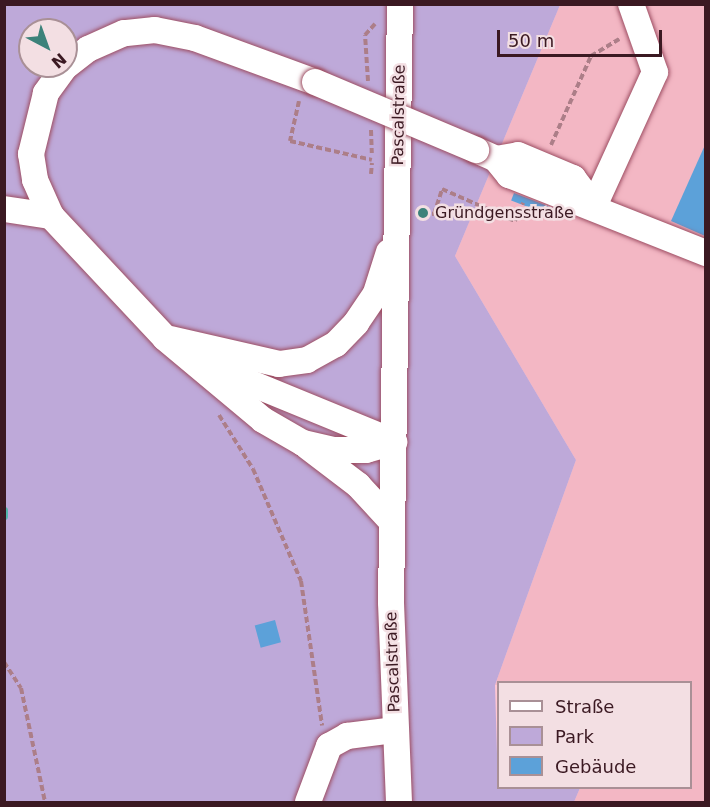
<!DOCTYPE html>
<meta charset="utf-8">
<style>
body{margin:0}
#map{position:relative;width:710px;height:807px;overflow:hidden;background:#ffc7d2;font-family:"DejaVu Sans",sans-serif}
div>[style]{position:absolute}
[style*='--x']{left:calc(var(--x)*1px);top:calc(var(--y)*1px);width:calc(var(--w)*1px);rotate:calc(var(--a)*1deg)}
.built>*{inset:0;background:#f3b7c4}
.green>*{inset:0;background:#bea9d9}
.stream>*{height:7px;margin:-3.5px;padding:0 3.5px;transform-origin:3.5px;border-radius:3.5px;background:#52b7ab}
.building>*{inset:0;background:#5ca1d9;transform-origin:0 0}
.path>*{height:4px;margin-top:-2px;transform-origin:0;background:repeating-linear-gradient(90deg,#ac7e88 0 6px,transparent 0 9px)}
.roads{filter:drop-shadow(0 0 2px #9d4d62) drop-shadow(0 0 2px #9d4d62)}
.minor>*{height:26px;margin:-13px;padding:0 13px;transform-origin:13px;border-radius:13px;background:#fff}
.bridges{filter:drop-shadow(0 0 2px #9d4d62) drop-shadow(0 0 2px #9d4d62)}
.minor-bridge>*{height:26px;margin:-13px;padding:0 13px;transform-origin:13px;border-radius:13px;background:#fff}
.dots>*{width:16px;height:16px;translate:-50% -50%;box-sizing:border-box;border:3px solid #f3dfe3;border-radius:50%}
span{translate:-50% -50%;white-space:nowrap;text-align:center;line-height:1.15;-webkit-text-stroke:5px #f3dfe3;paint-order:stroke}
.street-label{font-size:16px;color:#3b1922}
.poi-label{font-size:16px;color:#3b1922}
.left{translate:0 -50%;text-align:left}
.frame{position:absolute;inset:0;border:6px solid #3b1922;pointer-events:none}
.legend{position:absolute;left:497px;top:681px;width:195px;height:108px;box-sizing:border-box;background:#f3dfe3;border:2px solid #a99096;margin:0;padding:8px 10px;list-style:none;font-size:18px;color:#3b1922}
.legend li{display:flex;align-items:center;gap:12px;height:30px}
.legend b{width:30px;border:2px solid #a99096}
.north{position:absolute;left:18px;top:18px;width:60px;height:60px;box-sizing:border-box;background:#f3dfe3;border:2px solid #a99096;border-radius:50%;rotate:139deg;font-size:16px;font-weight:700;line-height:24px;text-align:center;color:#3b1922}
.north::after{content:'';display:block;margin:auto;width:21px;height:27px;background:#3c827a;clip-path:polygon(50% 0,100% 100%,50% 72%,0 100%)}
.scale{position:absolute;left:497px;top:30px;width:165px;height:27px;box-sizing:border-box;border:3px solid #3b1922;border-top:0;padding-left:8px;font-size:18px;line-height:21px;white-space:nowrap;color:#3b1922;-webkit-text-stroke:4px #f3dfe3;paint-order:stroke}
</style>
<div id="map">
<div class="built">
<i style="clip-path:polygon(560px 5px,705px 5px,705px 802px,574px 802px,580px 788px,690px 788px,690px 682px,495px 685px,576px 460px,455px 256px)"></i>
</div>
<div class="green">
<i style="clip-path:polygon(evenodd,5px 5px,560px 5px,455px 256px,576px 460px,495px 685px,498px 788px,580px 788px,574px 802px,5px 802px,5px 5px,30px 30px,66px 30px,66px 66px,30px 66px,30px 30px)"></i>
</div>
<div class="stream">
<i style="--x:4;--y:510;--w:6;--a:90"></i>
</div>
<div class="building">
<i style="clip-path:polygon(705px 145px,705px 236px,671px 221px)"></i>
<i style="left:514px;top:193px;width:49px;height:8px;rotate:21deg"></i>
<i style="left:275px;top:620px;width:23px;height:21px;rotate:75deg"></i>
</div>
<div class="path">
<i style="--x:368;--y:81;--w:46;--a:-93.7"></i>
<i style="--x:365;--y:35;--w:15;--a:-48"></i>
<i style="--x:299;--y:101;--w:41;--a:102.7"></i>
<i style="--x:290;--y:141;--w:84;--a:13"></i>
<i style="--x:371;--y:130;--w:23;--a:88"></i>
<i style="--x:551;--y:145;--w:98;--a:-65.8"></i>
<i style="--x:591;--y:56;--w:33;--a:-31"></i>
<i style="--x:371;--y:174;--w:11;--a:-85"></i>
<i style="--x:423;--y:213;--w:11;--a:5"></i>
<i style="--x:434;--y:214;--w:26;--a:-72"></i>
<i style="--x:442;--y:189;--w:80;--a:23.7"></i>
<i style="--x:515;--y:221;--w:20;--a:-66"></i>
<i style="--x:219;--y:415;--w:64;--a:57.8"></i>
<i style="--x:253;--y:469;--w:122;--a:66.8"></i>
<i style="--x:301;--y:581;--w:146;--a:81.7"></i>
<i style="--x:4;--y:662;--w:31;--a:57"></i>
<i style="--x:21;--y:688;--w:116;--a:78.1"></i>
</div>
<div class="roads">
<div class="minor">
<i style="--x:315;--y:82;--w:128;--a:-159.9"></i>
<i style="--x:195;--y:38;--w:41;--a:-168.7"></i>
<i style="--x:155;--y:30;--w:31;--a:174"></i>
<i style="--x:124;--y:33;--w:39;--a:156"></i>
<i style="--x:88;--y:49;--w:31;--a:142"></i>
<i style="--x:64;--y:68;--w:31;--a:126"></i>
<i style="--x:46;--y:93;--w:63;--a:103.8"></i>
<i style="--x:31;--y:154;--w:26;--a:81"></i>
<i style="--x:35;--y:180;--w:39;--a:66"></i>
<i style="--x:51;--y:216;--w:167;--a:46.9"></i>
<i style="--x:165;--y:338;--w:128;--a:39.9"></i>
<i style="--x:263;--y:420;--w:46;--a:29.9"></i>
<i style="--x:303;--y:443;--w:31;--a:13"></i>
<i style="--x:333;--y:450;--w:33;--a:0"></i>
<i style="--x:366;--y:450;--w:29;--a:-16"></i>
<i style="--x:476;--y:150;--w:22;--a:24"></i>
<i style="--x:496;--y:159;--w:21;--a:51"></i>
<i style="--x:509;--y:175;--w:212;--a:21.6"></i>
<i style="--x:496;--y:159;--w:22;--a:-10"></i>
<i style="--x:518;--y:155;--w:60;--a:22.7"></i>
<i style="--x:573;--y:178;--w:35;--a:53"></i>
<i style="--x:594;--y:206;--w:147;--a:-65.5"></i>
<i style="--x:655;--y:72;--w:72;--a:-109.4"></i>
<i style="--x:4;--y:209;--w:48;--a:8.5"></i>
<i style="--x:170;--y:339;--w:112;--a:12.9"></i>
<i style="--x:279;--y:364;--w:28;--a:-8"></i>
<i style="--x:307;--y:360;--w:33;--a:-29"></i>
<i style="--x:336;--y:344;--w:29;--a:-46"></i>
<i style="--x:356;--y:323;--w:36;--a:-56"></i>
<i style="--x:376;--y:293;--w:43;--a:-72.4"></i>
<i style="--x:214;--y:368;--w:195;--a:22.3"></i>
<i style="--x:308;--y:447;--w:63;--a:37.2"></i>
<i style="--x:358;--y:485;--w:50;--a:47.4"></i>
<i style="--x:308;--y:802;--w:60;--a:-69.4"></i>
<i style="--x:329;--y:746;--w:21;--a:-29"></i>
<i style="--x:347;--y:736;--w:47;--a:-7.3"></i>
<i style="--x:399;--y:802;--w:200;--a:-92.3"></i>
<i style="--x:391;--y:602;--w:598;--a:-89.14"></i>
</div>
</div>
<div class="bridges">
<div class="minor-bridge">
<i style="--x:315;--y:82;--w:175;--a:22.9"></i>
</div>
</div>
<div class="dots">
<i style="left:423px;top:213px;background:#3c827a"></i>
</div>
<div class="street-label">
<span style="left:399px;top:115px;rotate:-89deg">Pascalstraße</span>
<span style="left:393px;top:662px;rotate:-92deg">Pascalstraße</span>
</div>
<div class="poi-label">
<span class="left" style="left:435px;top:213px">Gründgensstraße</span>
</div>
<div class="frame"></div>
<ul class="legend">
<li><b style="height:8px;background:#fff"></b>Straße</li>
<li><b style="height:16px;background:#bea9d9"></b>Park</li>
<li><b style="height:16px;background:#5ca1d9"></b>Gebäude</li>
</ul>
<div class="north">N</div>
<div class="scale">50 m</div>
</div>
